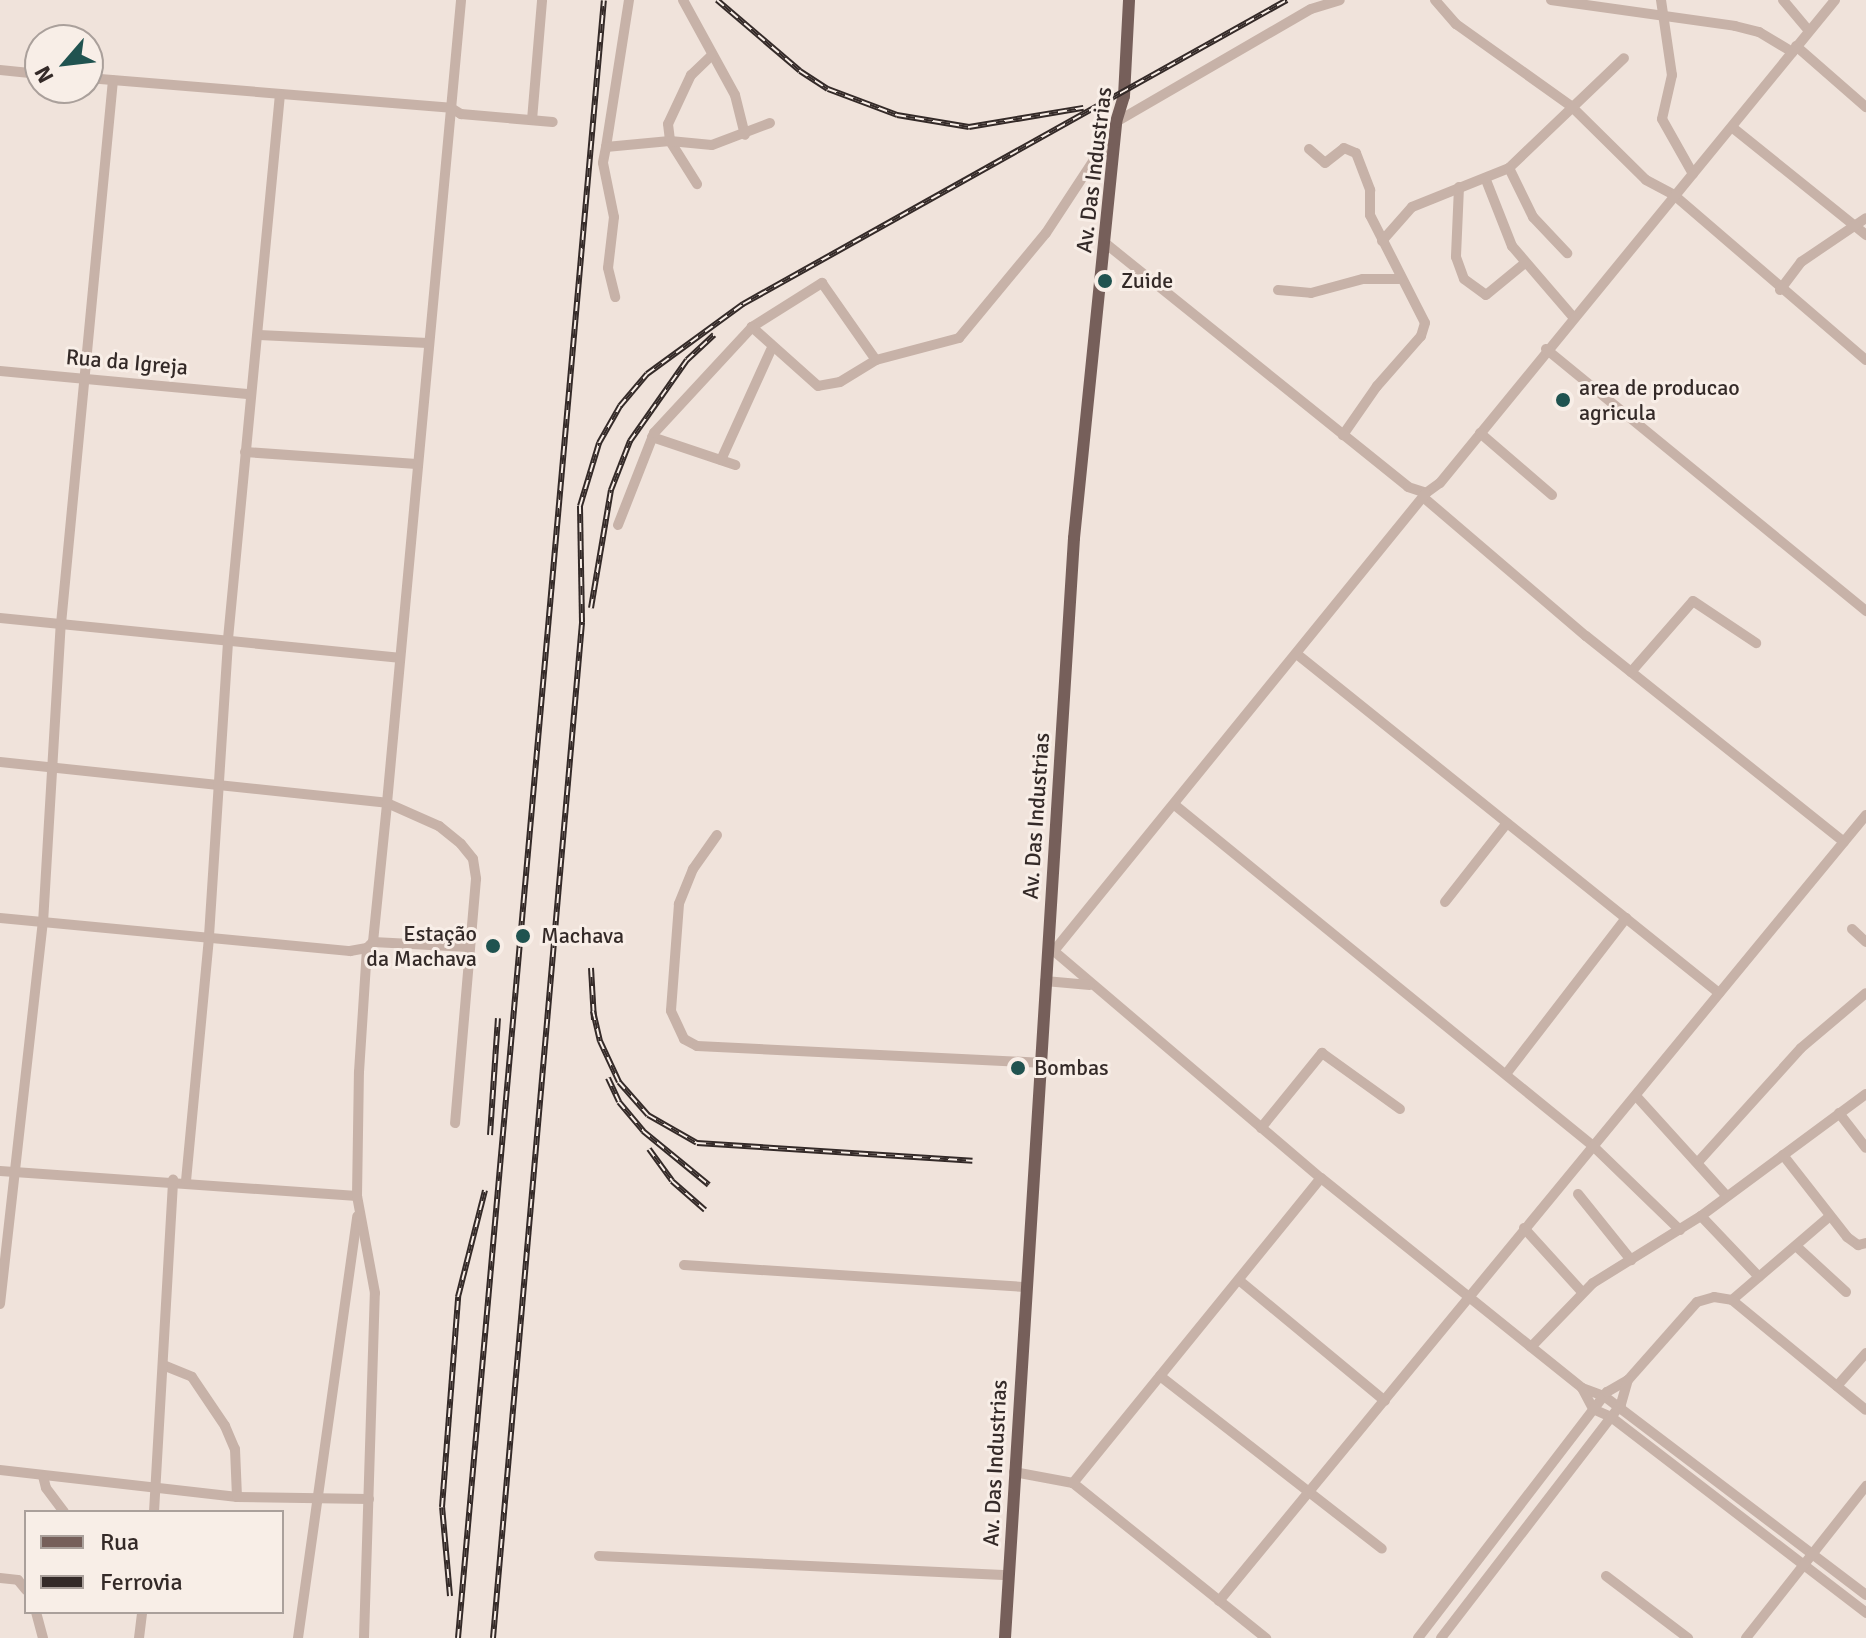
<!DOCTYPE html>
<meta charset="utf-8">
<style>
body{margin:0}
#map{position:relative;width:1866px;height:1638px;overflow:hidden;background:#f0e3db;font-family:Signika,sans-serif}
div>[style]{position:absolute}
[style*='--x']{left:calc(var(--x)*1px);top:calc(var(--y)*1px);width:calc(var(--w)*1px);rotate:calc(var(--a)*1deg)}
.minor>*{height:10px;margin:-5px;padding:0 5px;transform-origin:5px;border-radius:5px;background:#c7b2a8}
.major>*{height:12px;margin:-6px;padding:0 6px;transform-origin:6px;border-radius:6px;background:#765f5a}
.rail>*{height:6px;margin-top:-3px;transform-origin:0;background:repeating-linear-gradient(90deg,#f8eee7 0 9px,#342a28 0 18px);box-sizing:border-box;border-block:2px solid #342a28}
.dots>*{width:22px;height:22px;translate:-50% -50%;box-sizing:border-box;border:4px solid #f8eee7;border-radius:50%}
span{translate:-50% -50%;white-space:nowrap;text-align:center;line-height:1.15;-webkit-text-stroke:6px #f8eee7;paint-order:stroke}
.street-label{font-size:22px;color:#342a28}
.poi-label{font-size:22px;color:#342a28}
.left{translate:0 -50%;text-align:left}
.right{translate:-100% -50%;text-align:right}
.legend{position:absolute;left:24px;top:1510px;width:260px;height:104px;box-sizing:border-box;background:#f8eee7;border:2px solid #aaa09b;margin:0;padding:10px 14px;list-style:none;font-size:24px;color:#342a28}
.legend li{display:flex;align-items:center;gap:16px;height:40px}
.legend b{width:40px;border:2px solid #aaa09b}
.north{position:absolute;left:24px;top:24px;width:80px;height:80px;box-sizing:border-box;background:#f8eee7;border:2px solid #aaa09b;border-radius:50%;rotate:242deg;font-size:22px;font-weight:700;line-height:32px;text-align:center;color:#342a28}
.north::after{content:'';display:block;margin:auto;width:28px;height:36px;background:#205350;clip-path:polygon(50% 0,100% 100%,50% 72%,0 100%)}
</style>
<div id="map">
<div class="minor">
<i style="--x:629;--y:0;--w:149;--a:98.9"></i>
<i style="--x:606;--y:147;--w:64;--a:-5.4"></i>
<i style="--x:670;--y:141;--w:51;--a:57.9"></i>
<i style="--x:683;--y:0;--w:108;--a:61.3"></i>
<i style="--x:735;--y:95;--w:41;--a:76"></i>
<i style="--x:1435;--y:0;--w:32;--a:49"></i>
<i style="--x:1456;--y:24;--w:141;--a:35.5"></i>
<i style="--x:1571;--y:106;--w:105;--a:44.6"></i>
<i style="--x:1646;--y:180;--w:32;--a:28"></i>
<i style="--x:1674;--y:195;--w:253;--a:40.7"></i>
<i style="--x:1551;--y:0;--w:186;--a:8"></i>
<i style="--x:1735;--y:26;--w:25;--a:14"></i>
<i style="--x:1759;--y:32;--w:39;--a:31"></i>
<i style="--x:1661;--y:0;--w:76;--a:81.7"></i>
<i style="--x:1672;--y:75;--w:45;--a:102.8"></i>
<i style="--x:1662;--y:119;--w:63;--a:60.6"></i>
<i style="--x:1783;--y:0;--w:40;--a:50"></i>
<i style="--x:1796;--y:46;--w:93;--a:41.1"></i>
<i style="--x:711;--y:56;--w:28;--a:136"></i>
<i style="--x:691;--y:75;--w:54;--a:115.1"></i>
<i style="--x:668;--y:124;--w:17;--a:83"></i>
<i style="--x:670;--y:141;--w:42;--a:5.4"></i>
<i style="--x:712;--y:145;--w:62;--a:-20.8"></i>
<i style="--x:0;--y:70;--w:40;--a:5.7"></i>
<i style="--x:88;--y:78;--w:364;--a:4.7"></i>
<i style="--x:451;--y:108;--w:12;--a:31"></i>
<i style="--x:461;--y:114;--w:92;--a:5"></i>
<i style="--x:532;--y:120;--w:120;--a:-85.2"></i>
<i style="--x:1116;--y:122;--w:225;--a:-30.1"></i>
<i style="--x:1311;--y:9;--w:30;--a:-17"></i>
<i style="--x:1733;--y:128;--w:171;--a:38.8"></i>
<i style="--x:606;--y:147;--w:16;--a:101"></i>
<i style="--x:603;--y:163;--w:55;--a:78.5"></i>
<i style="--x:614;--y:217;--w:51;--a:96.7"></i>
<i style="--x:608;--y:268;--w:30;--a:76"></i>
<i style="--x:1309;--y:149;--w:21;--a:41"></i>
<i style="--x:1325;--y:163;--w:24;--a:-38"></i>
<i style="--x:1344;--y:148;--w:13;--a:23"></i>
<i style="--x:1356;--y:153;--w:40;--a:69"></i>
<i style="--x:1370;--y:190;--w:25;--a:90"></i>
<i style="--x:1370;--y:215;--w:121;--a:63"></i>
<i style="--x:1425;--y:323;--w:14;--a:107"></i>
<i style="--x:1421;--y:336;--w:67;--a:131.3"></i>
<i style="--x:1377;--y:386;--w:60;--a:124.8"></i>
<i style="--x:1509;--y:168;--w:55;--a:63.9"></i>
<i style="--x:1533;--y:217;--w:50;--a:46.6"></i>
<i style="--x:1486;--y:180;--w:71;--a:68.5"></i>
<i style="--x:1512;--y:246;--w:94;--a:49.3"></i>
<i style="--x:1459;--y:187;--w:70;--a:92.5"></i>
<i style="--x:1456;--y:257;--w:23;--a:70"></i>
<i style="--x:1464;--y:279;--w:27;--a:36"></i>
<i style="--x:1486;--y:295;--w:50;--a:-39.4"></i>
<i style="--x:1382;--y:241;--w:45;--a:-48.6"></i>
<i style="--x:1412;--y:207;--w:105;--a:-21.9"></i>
<i style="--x:1509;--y:168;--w:159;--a:-43.7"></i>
<i style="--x:1105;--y:243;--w:389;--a:38.8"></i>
<i style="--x:1408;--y:487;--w:19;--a:18"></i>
<i style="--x:1426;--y:493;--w:17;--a:-36"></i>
<i style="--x:1440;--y:483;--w:624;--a:-50.72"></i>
<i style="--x:1278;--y:290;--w:33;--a:5"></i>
<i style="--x:1311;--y:293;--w:54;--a:-15.1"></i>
<i style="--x:1363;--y:279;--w:37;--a:0"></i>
<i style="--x:1780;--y:290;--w:35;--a:-53"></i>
<i style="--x:1801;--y:262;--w:78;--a:-34.1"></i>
<i style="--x:259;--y:335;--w:169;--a:2.7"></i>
<i style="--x:1546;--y:349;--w:414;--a:39.3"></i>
<i style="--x:876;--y:360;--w:42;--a:148.6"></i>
<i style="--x:840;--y:382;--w:22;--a:170"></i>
<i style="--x:818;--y:386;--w:89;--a:-138.2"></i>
<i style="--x:752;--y:327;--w:83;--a:-32.2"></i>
<i style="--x:822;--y:283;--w:94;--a:55"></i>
<i style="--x:876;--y:360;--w:86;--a:-14.8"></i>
<i style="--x:959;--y:338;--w:136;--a:-50.4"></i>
<i style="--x:1046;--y:233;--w:87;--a:-56.7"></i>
<i style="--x:1094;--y:160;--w:26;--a:-39"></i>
<i style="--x:0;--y:371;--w:251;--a:5.3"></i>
<i style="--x:1480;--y:433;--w:95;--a:40.7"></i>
<i style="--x:652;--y:437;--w:88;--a:18.6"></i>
<i style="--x:245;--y:452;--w:172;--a:4"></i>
<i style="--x:721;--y:460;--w:121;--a:-65.6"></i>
<i style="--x:1423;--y:497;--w:214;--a:40.5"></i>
<i style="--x:1586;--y:636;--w:330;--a:38.6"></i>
<i style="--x:618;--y:525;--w:99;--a:-68.6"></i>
<i style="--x:654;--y:433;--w:144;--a:-47.2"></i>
<i style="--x:0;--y:618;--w:401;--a:5.7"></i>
<i style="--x:1298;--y:655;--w:540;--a:38.76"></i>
<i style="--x:1631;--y:672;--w:94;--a:-48.9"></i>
<i style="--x:1693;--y:601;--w:76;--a:33.7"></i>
<i style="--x:0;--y:762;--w:389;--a:6"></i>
<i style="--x:387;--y:803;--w:57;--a:23.9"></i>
<i style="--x:439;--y:826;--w:28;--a:39"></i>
<i style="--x:461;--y:844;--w:19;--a:51"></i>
<i style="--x:473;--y:859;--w:20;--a:81"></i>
<i style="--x:476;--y:879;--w:245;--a:94.9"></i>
<i style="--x:1176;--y:806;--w:538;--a:39.19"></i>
<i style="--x:1593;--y:1146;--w:121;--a:44"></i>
<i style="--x:717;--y:835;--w:42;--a:125.2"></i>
<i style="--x:693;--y:869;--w:38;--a:112"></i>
<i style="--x:679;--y:904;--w:107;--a:94.3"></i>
<i style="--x:671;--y:1011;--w:31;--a:65"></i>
<i style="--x:684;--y:1039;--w:15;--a:28"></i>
<i style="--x:697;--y:1046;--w:343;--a:2.8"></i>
<i style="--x:1445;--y:902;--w:100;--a:-51.9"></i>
<i style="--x:0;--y:918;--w:352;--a:5.4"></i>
<i style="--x:350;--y:951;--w:17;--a:-10"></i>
<i style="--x:1852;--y:929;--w:19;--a:43"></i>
<i style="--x:373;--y:942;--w:96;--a:3"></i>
<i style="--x:1048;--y:946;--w:358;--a:40.4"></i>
<i style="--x:1321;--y:1178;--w:335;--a:38.8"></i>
<i style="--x:1582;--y:1388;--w:23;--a:20"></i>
<i style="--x:1604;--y:1396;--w:329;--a:37.2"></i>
<i style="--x:1053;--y:952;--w:591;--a:-50.9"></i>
<i style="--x:1045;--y:981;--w:45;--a:5.1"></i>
<i style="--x:1506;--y:1074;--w:197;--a:-52.4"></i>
<i style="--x:1637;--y:1097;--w:132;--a:47.8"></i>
<i style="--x:1839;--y:1113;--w:44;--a:52.4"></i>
<i style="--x:1261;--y:1128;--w:97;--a:-50.9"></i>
<i style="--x:1322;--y:1053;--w:96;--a:35.7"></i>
<i style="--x:1783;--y:1155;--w:104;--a:52"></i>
<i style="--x:1847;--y:1237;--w:14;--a:36"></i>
<i style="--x:1858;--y:1245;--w:8;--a:-14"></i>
<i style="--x:1699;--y:1161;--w:152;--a:-47.9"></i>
<i style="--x:1801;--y:1048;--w:85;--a:-40.2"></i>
<i style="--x:0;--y:1171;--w:358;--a:4"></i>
<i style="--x:186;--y:1181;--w:246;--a:-84.6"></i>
<i style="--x:209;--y:936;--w:298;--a:-86.3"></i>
<i style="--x:228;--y:639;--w:547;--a:-84.55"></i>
<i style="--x:1578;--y:1194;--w:85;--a:51.2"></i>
<i style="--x:1701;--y:1216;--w:84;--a:46.4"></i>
<i style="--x:1524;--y:1228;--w:86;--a:47.8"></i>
<i style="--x:1796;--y:1246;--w:68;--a:42.6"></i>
<i style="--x:684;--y:1265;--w:343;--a:3.7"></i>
<i style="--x:1240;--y:1281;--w:188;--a:39.6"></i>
<i style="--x:1732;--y:1300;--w:129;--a:-40.6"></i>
<i style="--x:0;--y:1304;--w:383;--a:-83.6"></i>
<i style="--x:43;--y:923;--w:300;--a:-86.6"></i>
<i style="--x:61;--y:624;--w:546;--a:-84.54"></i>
<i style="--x:1531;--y:1347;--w:89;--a:-45.9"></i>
<i style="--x:1593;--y:1283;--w:127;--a:-31.8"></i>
<i style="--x:1701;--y:1216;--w:205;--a:-36.5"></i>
<i style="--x:163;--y:1365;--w:31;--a:22"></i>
<i style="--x:192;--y:1377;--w:59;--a:56"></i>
<i style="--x:225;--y:1426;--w:25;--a:67"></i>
<i style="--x:235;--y:1449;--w:48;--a:87.6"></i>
<i style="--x:1160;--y:1376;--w:281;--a:37.9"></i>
<i style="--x:1837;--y:1386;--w:44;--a:-48.7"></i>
<i style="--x:1582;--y:1388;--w:24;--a:62"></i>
<i style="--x:1593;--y:1409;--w:20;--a:24"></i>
<i style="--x:1611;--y:1417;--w:322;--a:37.5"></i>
<i style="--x:0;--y:1470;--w:239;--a:6.5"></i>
<i style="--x:237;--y:1497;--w:132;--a:0.9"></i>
<i style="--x:1014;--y:1472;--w:60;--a:10.6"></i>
<i style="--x:1073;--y:1483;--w:248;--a:38.8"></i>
<i style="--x:43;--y:1476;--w:12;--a:76"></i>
<i style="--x:46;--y:1488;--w:30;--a:53"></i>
<i style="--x:1073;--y:1483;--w:393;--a:-50.9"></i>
<i style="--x:154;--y:1512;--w:333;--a:-86.7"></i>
<i style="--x:599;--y:1556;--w:410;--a:2.7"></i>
<i style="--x:1606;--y:1576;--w:103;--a:37.1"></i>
<i style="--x:0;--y:1578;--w:18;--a:6"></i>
<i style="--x:18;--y:1580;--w:13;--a:51"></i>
<i style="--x:1219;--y:1601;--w:1018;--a:-50.54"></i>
<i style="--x:36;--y:1612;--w:27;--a:75"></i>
<i style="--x:139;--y:1638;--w:26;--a:-83"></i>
<i style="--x:298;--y:1638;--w:426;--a:-82"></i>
<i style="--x:364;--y:1638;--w:345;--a:-88.2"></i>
<i style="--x:375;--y:1293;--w:99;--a:-100.5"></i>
<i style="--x:357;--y:1196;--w:124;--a:-89.1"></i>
<i style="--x:359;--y:1072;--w:124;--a:-86.3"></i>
<i style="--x:367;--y:948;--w:8;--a:-45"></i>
<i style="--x:373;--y:942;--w:140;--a:-84.2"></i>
<i style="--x:387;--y:803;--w:806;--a:-84.73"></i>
<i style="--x:1418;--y:1638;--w:310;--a:-52.5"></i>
<i style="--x:1607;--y:1392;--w:24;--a:-30"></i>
<i style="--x:1628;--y:1380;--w:104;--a:-48.5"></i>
<i style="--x:1697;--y:1302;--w:18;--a:-16"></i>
<i style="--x:1714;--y:1297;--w:18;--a:9"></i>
<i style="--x:1732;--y:1300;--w:173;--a:39.4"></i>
<i style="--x:1441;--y:1638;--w:295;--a:-52.4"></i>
<i style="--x:1621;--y:1404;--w:25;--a:-74"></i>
<i style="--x:1746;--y:1638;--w:194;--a:-51.7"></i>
</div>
<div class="major">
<i style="--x:1005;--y:1638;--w:1102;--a:-86.41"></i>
<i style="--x:1074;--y:538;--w:418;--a:-84.2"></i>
<i style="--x:1116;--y:122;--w:27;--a:-73"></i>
<i style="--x:1124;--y:96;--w:96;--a:-87"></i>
</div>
<div class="rail">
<i style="--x:717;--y:0;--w:109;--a:40.5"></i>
<i style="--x:800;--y:71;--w:33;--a:33"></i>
<i style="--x:828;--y:89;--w:74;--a:20.6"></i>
<i style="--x:897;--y:115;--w:73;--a:9.5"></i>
<i style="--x:969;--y:127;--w:116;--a:-9.5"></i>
<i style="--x:591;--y:608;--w:120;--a:-80.4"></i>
<i style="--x:611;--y:490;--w:53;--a:-68.8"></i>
<i style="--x:630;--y:441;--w:99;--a:-54.9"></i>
<i style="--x:687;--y:360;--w:37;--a:-43"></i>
<i style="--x:591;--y:968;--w:52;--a:86.7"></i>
<i style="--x:593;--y:1011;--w:31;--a:77"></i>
<i style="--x:600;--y:1041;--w:45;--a:65.1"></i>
<i style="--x:619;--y:1082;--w:44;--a:48.7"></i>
<i style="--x:648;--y:1115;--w:56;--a:29.7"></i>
<i style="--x:697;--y:1143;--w:276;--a:3.7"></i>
<i style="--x:608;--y:1078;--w:26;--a:65"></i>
<i style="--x:619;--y:1102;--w:38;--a:50"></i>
<i style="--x:643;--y:1131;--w:85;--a:39.3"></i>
<i style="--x:490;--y:1135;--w:117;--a:-86.1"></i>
<i style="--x:649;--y:1149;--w:39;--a:54"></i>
<i style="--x:672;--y:1181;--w:44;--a:41.3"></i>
<i style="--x:450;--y:1596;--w:89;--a:-95.1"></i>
<i style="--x:442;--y:1507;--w:211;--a:-85.6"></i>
<i style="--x:458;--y:1297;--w:110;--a:-75.8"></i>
<i style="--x:458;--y:1638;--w:1644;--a:-84.91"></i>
<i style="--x:493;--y:1638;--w:1020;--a:-84.99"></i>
<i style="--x:582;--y:622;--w:116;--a:-91"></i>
<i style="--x:580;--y:506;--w:66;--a:-73.2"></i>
<i style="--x:599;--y:443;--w:43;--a:-60.4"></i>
<i style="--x:620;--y:406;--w:42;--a:-49.8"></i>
<i style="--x:647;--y:374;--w:119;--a:-36.1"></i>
<i style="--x:743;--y:304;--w:623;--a:-29.2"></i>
</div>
<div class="dots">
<i style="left:1105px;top:281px;background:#205350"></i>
<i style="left:1563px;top:400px;background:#205350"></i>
<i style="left:523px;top:936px;background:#205350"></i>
<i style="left:493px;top:946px;background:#205350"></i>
<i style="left:1018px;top:1068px;background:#205350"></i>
</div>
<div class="street-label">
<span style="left:1094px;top:170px;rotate:-83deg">Av. Das Industrias</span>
<span style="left:127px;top:362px;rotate:5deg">Rua da Igreja</span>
<span style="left:1036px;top:816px;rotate:-86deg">Av. Das Industrias</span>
<span style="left:995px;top:1463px;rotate:-87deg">Av. Das Industrias</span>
</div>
<div class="poi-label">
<span class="left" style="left:1121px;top:281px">Zuide</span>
<span class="left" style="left:1579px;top:400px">area de producao<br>agricula</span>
<span class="right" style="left:477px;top:946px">Estação<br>da Machava</span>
<span class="left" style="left:541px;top:936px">Machava</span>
<span class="left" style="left:1034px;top:1068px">Bombas</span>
</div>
<ul class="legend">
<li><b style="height:10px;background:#765f5a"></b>Rua</li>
<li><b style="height:10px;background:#342a28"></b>Ferrovia</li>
</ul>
<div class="north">N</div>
</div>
